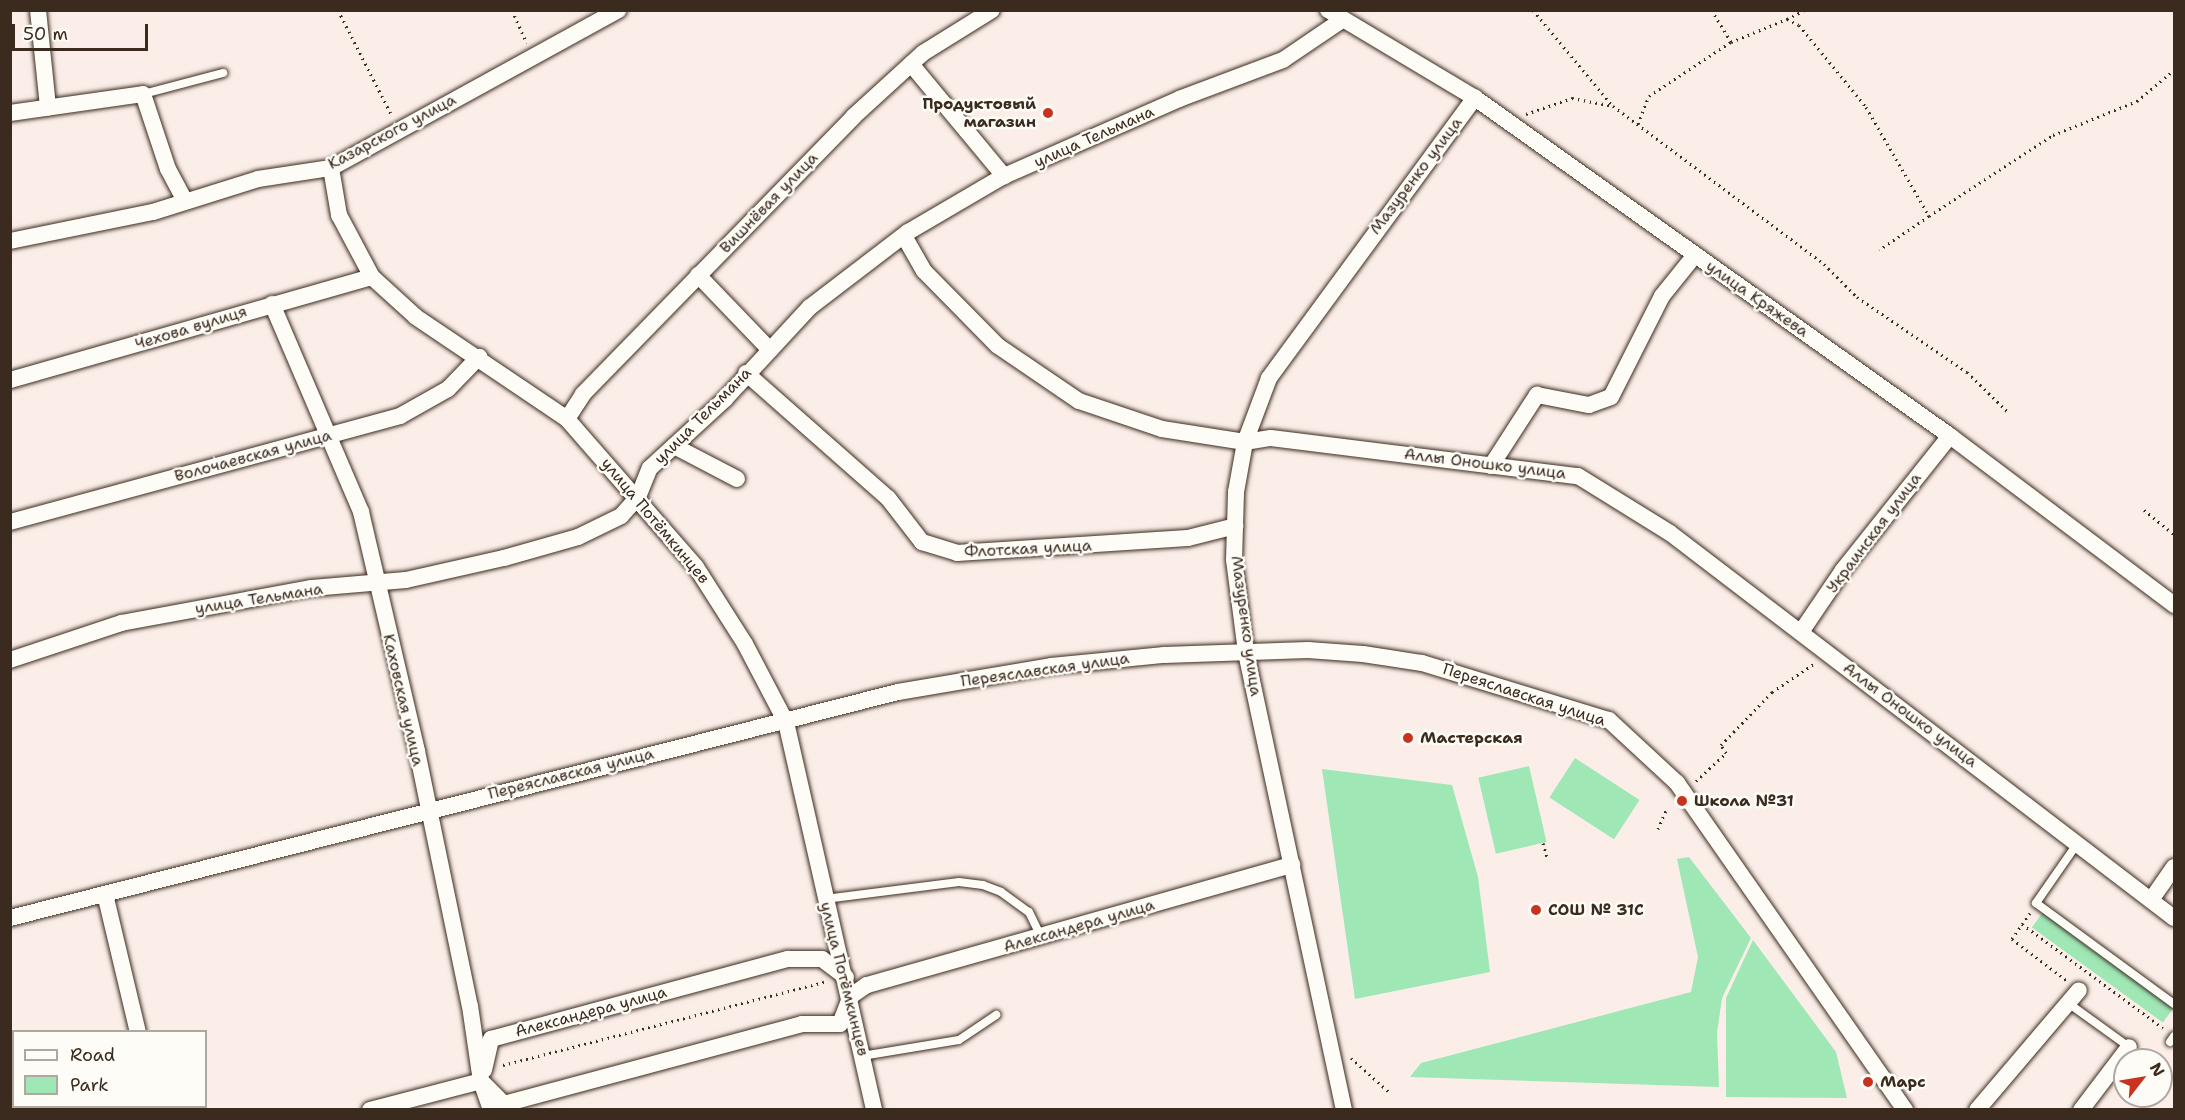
<!DOCTYPE html>
<meta charset="utf-8">
<style>
body{margin:0}
#map{position:relative;width:2185px;height:1120px;overflow:hidden;background:#fbeee8;font-family:"Shantell Sans",sans-serif}
div>[style]{position:absolute}
[style*='--x']{left:calc(var(--x)*1px);top:calc(var(--y)*1px);width:calc(var(--w)*1px);rotate:calc(var(--a)*1deg)}
.green>*{inset:0;background:#9fe7b5;transform-origin:0 0}
.path>*{height:3px;margin-top:-1.5px;transform-origin:0;background:repeating-linear-gradient(90deg,#3b2a1e 0 1.5px,transparent 0 6px)}
.roads{filter:drop-shadow(0 0 2px #3b2a1e) drop-shadow(0 0 2px #3b2a1e)}
.lane>*{height:8px;margin:-4px;padding:0 4px;transform-origin:4px;border-radius:4px;background:#fdfcf7}
.street>*{height:16px;margin:-8px;padding:0 8px;transform-origin:8px;border-radius:8px;background:#fdfcf7}
.dots>*{width:16px;height:16px;translate:-50% -50%;box-sizing:border-box;border:3px solid #fdfcf7;border-radius:50%}
span{translate:-50% -50%;white-space:nowrap;text-align:center;line-height:1.15;-webkit-text-stroke:5px #fdfcf7;paint-order:stroke}
.poi-label{font-size:16px;color:#3b2a1e;font-weight:700}
.right{translate:-100% -50%;text-align:right}
.left{translate:0 -50%;text-align:left}
.street-label{font-size:16px;color:#3b2a1e}
.frame{position:absolute;inset:0;border:12px solid #3b2a1e;pointer-events:none}
.legend{position:absolute;left:12px;top:1030px;width:195px;height:78px;box-sizing:border-box;background:#fdfcf7;border:2px solid #afa8a0;margin:0;padding:8px 10px;list-style:none;font-size:18px;color:#3b2a1e}
.legend li{display:flex;align-items:center;gap:12px;height:30px}
.legend b{width:30px;border:2px solid #afa8a0}
.north{position:absolute;left:2113px;top:1048px;width:60px;height:60px;box-sizing:border-box;background:#fdfcf7;border:2px solid #afa8a0;border-radius:50%;rotate:59deg;font-size:16px;font-weight:700;line-height:24px;text-align:center;color:#3b2a1e}
.north::after{content:'';display:block;margin:auto;width:21px;height:27px;background:#c8321e;clip-path:polygon(50% 0,100% 100%,50% 72%,0 100%)}
.scale{position:absolute;left:12px;top:24px;width:136px;height:27px;box-sizing:border-box;border:3px solid #3b2a1e;border-top:0;padding-left:8px;font-size:18px;line-height:21px;white-space:nowrap;color:#3b2a1e;-webkit-text-stroke:4px #fdfcf7;paint-order:stroke}
</style>
<div id="map">
<div class="green">
<i style="left:1575px;top:758px;width:77px;height:47px;rotate:33deg"></i>
<i style="left:1529px;top:766px;width:78px;height:52px;rotate:77deg"></i>
<i style="clip-path:polygon(1322px 769px,1452px 785px,1478px 877px,1490px 972px,1355px 999px)"></i>
<i style="clip-path:polygon(1689px 857px,1751px 938px,1722px 998px,1717px 1033px,1719px 1087px,1410px 1077px,1421px 1063px,1691px 992px,1698px 957px,1677px 859px)"></i>
<i style="left:2043px;top:912px;width:162px;height:19px;rotate:36deg"></i>
<i style="clip-path:polygon(1753px 940px,1836px 1052px,1847px 1098px,1726px 1097px,1726px 998px)"></i>
</div>
<div class="path">
<i style="--x:338;--y:10;--w:119;--a:63"></i>
<i style="--x:512;--y:10;--w:36;--a:66"></i>
<i style="--x:1533;--y:10;--w:124;--a:50.3"></i>
<i style="--x:1787;--y:19;--w:20;--a:-27"></i>
<i style="--x:1731;--y:42;--w:61;--a:-22.3"></i>
<i style="--x:1787;--y:19;--w:13;--a:27"></i>
<i style="--x:1799;--y:25;--w:106;--a:50.7"></i>
<i style="--x:1866;--y:107;--w:126;--a:60"></i>
<i style="--x:1929;--y:216;--w:60;--a:145.8"></i>
<i style="--x:1526;--y:114;--w:49;--a:-19.2"></i>
<i style="--x:1572;--y:98;--w:42;--a:11"></i>
<i style="--x:1613;--y:106;--w:264;--a:36.8"></i>
<i style="--x:1824;--y:264;--w:47;--a:45"></i>
<i style="--x:1857;--y:297;--w:133;--a:34.3"></i>
<i style="--x:1967;--y:372;--w:56;--a:44.3"></i>
<i style="--x:1638;--y:124;--w:30;--a:-69"></i>
<i style="--x:1649;--y:96;--w:98;--a:-33.4"></i>
<i style="--x:1731;--y:42;--w:37;--a:-121"></i>
<i style="--x:1929;--y:216;--w:148;--a:-33.2"></i>
<i style="--x:2053;--y:135;--w:91;--a:-22"></i>
<i style="--x:2137;--y:101;--w:48;--a:-40"></i>
<i style="--x:2144;--y:510;--w:38;--a:39"></i>
<i style="--x:1696;--y:781;--w:41;--a:-43"></i>
<i style="--x:1726;--y:753;--w:9;--a:-122"></i>
<i style="--x:1721;--y:745;--w:74;--a:-46.1"></i>
<i style="--x:1772;--y:692;--w:52;--a:-34"></i>
<i style="--x:1658;--y:829;--w:23;--a:-67"></i>
<i style="--x:1543;--y:843;--w:15;--a:74"></i>
<i style="--x:2030;--y:913;--w:32;--a:125"></i>
<i style="--x:2012;--y:939;--w:68;--a:37.2"></i>
<i style="--x:2022;--y:924;--w:175;--a:36.4"></i>
<i style="--x:1351;--y:1058;--w:51;--a:41.8"></i>
<i style="--x:503;--y:1065;--w:333;--a:-14.5"></i>
</div>
<div class="roads">
<div class="lane">
<i style="--x:143;--y:94;--w:83;--a:-14.7"></i>
<i style="--x:2077;--y:844;--w:72;--a:124.8"></i>
<i style="--x:2036;--y:903;--w:171;--a:36.2"></i>
<i style="--x:825;--y:899;--w:135;--a:-7.2"></i>
<i style="--x:959;--y:882;--w:24;--a:7"></i>
<i style="--x:983;--y:885;--w:19;--a:21"></i>
<i style="--x:1001;--y:892;--w:34;--a:36"></i>
<i style="--x:1029;--y:912;--w:28;--a:64"></i>
<i style="--x:2068;--y:1003;--w:75;--a:35.8"></i>
<i style="--x:2170;--y:1042;--w:7;--a:-56"></i>
<i style="--x:862;--y:1056;--w:98;--a:-9.4"></i>
<i style="--x:959;--y:1040;--w:45;--a:-34"></i>
</div>
<div class="street">
<i style="--x:38;--y:10;--w:98;--a:84.1"></i>
<i style="--x:1328;--y:10;--w:171;--a:30.9"></i>
<i style="--x:1475;--y:98;--w:583;--a:35.43"></i>
<i style="--x:1950;--y:436;--w:281;--a:37"></i>
<i style="--x:911;--y:64;--w:146;--a:50.3"></i>
<i style="--x:10;--y:113;--w:134;--a:-8.1"></i>
<i style="--x:143;--y:94;--w:79;--a:71.6"></i>
<i style="--x:168;--y:169;--w:34;--a:62"></i>
<i style="--x:331;--y:168;--w:48;--a:80.3"></i>
<i style="--x:339;--y:215;--w:70;--a:62"></i>
<i style="--x:372;--y:277;--w:59;--a:42.3"></i>
<i style="--x:416;--y:317;--w:182;--a:34"></i>
<i style="--x:567;--y:419;--w:196;--a:48.9"></i>
<i style="--x:696;--y:567;--w:91;--a:57.5"></i>
<i style="--x:745;--y:644;--w:88;--a:62.3"></i>
<i style="--x:786;--y:722;--w:398;--a:77.2"></i>
<i style="--x:904;--y:236;--w:40;--a:60.3"></i>
<i style="--x:924;--y:271;--w:105;--a:45.4"></i>
<i style="--x:998;--y:346;--w:98;--a:34.2"></i>
<i style="--x:1079;--y:401;--w:88;--a:18.6"></i>
<i style="--x:1162;--y:429;--w:84;--a:8.9"></i>
<i style="--x:1245;--y:442;--w:26;--a:-9"></i>
<i style="--x:1271;--y:438;--w:309;--a:7.1"></i>
<i style="--x:1578;--y:476;--w:108;--a:31.8"></i>
<i style="--x:1670;--y:533;--w:634;--a:37.38"></i>
<i style="--x:10;--y:241;--w:146;--a:-11.5"></i>
<i style="--x:153;--y:212;--w:110;--a:-17.4"></i>
<i style="--x:258;--y:179;--w:74;--a:-8.6"></i>
<i style="--x:331;--y:168;--w:328;--a:-28.8"></i>
<i style="--x:698;--y:275;--w:104;--a:46.2"></i>
<i style="--x:272;--y:304;--w:226;--a:66.8"></i>
<i style="--x:361;--y:512;--w:245;--a:76.8"></i>
<i style="--x:417;--y:751;--w:260;--a:78.3"></i>
<i style="--x:470;--y:1006;--w:76;--a:81.7"></i>
<i style="--x:481;--y:1081;--w:31;--a:71"></i>
<i style="--x:746;--y:373;--w:189;--a:41.4"></i>
<i style="--x:888;--y:498;--w:56;--a:52.3"></i>
<i style="--x:922;--y:542;--w:37;--a:17"></i>
<i style="--x:957;--y:553;--w:231;--a:-3.7"></i>
<i style="--x:1188;--y:538;--w:49;--a:-14.3"></i>
<i style="--x:10;--y:380;--w:376;--a:-15.9"></i>
<i style="--x:567;--y:419;--w:30;--a:-57"></i>
<i style="--x:583;--y:394;--w:387;--a:-45.7"></i>
<i style="--x:853;--y:117;--w:95;--a:-42.4"></i>
<i style="--x:923;--y:53;--w:81;--a:-31.9"></i>
<i style="--x:674;--y:446;--w:71;--a:27.6"></i>
<i style="--x:1491;--y:466;--w:85;--a:-57.1"></i>
<i style="--x:1537;--y:395;--w:53;--a:10.9"></i>
<i style="--x:1589;--y:405;--w:23;--a:-20"></i>
<i style="--x:1611;--y:397;--w:113;--a:-63.2"></i>
<i style="--x:1662;--y:296;--w:53;--a:-51.2"></i>
<i style="--x:10;--y:522;--w:404;--a:-15.2"></i>
<i style="--x:400;--y:416;--w:55;--a:-29.4"></i>
<i style="--x:448;--y:389;--w:45;--a:-45.9"></i>
<i style="--x:1801;--y:632;--w:75;--a:-55.9"></i>
<i style="--x:1843;--y:570;--w:171;--a:-51.4"></i>
<i style="--x:10;--y:660;--w:117;--a:-18.4"></i>
<i style="--x:121;--y:623;--w:194;--a:-10.4"></i>
<i style="--x:312;--y:588;--w:94;--a:-4.9"></i>
<i style="--x:406;--y:580;--w:100;--a:-12.7"></i>
<i style="--x:504;--y:558;--w:77;--a:-15.8"></i>
<i style="--x:578;--y:537;--w:48;--a:-26"></i>
<i style="--x:621;--y:516;--w:25;--a:-48"></i>
<i style="--x:638;--y:497;--w:31;--a:-68"></i>
<i style="--x:650;--y:468;--w:102;--a:-42.6"></i>
<i style="--x:725;--y:399;--w:125;--a:-47.3"></i>
<i style="--x:810;--y:307;--w:123;--a:-37.4"></i>
<i style="--x:908;--y:232;--w:111;--a:-30.3"></i>
<i style="--x:1004;--y:176;--w:191;--a:-23.7"></i>
<i style="--x:1179;--y:99;--w:111;--a:-20.6"></i>
<i style="--x:1283;--y:60;--w:71;--a:-34.1"></i>
<i style="--x:105;--y:894;--w:142;--a:76.6"></i>
<i style="--x:2151;--y:900;--w:40;--a:-55.1"></i>
<i style="--x:10;--y:918;--w:916;--a:-14.28"></i>
<i style="--x:898;--y:692;--w:155;--a:-9.6"></i>
<i style="--x:1051;--y:666;--w:114;--a:-5.6"></i>
<i style="--x:1164;--y:655;--w:144;--a:-2"></i>
<i style="--x:1308;--y:650;--w:55;--a:4.2"></i>
<i style="--x:1363;--y:654;--w:60;--a:8.7"></i>
<i style="--x:1422;--y:663;--w:195;--a:17"></i>
<i style="--x:1609;--y:720;--w:93;--a:42.8"></i>
<i style="--x:1677;--y:783;--w:399;--a:55.1"></i>
<i style="--x:484;--y:1070;--w:32;--a:-77"></i>
<i style="--x:491;--y:1039;--w:308;--a:-15.1"></i>
<i style="--x:788;--y:959;--w:34;--a:0"></i>
<i style="--x:822;--y:959;--w:30;--a:37"></i>
<i style="--x:157;--y:1106;--w:4;--a:90"></i>
<i style="--x:370;--y:1110;--w:115;--a:-14.6"></i>
<i style="--x:481;--y:1081;--w:33;--a:45"></i>
<i style="--x:504;--y:1104;--w:309;--a:-15"></i>
<i style="--x:802;--y:1024;--w:38;--a:0"></i>
<i style="--x:840;--y:1024;--w:30;--a:-69"></i>
<i style="--x:851;--y:996;--w:19;--a:-35"></i>
<i style="--x:867;--y:985;--w:442;--a:-15.8"></i>
<i style="--x:1344;--y:1110;--w:468;--a:-102.1"></i>
<i style="--x:1246;--y:652;--w:93;--a:-97.4"></i>
<i style="--x:1234;--y:560;--w:68;--a:-88.3"></i>
<i style="--x:1236;--y:492;--w:51;--a:-79.8"></i>
<i style="--x:1245;--y:442;--w:68;--a:-69.4"></i>
<i style="--x:1269;--y:378;--w:348;--a:-53.7"></i>
<i style="--x:1977;--y:1110;--w:157;--a:-49.6"></i>
<i style="--x:2081;--y:1110;--w:79;--a:-52.7"></i>
</div>
</div>
<div class="dots">
<i style="left:1048px;top:113px;background:#c8321e"></i>
<i style="left:1408px;top:738px;background:#c8321e"></i>
<i style="left:1682px;top:801px;background:#c8321e"></i>
<i style="left:1536px;top:910px;background:#c8321e"></i>
<i style="left:1868px;top:1082px;background:#c8321e"></i>
</div>
<div class="poi-label">
<span class="right" style="left:1036px;top:113px">Продуктовый<br>магазин</span>
<span class="left" style="left:1420px;top:738px">Мастерская</span>
<span class="left" style="left:1694px;top:801px">Школа №31</span>
<span class="left" style="left:1548px;top:910px">СОШ № 31С</span>
<span class="left" style="left:1880px;top:1082px">Марс</span>
</div>
<div class="street-label">
<span style="left:392px;top:132px;rotate:-28deg">Казарского улица</span>
<span style="left:1094px;top:137px;rotate:-24deg">улица Тельмана</span>
<span style="left:1416px;top:176px;rotate:-53deg">Мазуренко улица</span>
<span style="left:769px;top:203px;rotate:-46deg">Вишнёвая улица</span>
<span style="left:1757px;top:299px;rotate:35deg">улица Кряжева</span>
<span style="left:191px;top:328px;rotate:-17deg">Чехова вулиця</span>
<span style="left:703px;top:416px;rotate:-45deg">улица Тельмана</span>
<span style="left:253px;top:456px;rotate:-15deg">Волочаевская улица</span>
<span style="left:1485px;top:464px;rotate:7deg">Аллы Оношко улица</span>
<span style="left:655px;top:521px;rotate:50deg">улица Потёмкинцев</span>
<span style="left:1874px;top:533px;rotate:-53deg">Украинская улица</span>
<span style="left:1028px;top:549px;rotate:-3deg">Флотская улица</span>
<span style="left:259px;top:599px;rotate:-9deg">улица Тельмана</span>
<span style="left:1246px;top:626px;rotate:82deg">Мазуренко улица</span>
<span style="left:1045px;top:670px;rotate:-8deg">Переяславская улица</span>
<span style="left:1524px;top:695px;rotate:18deg">Переяславская улица</span>
<span style="left:403px;top:700px;rotate:77deg">Каховская улица</span>
<span style="left:1910px;top:715px;rotate:37deg">Аллы Оношко улица</span>
<span style="left:571px;top:774px;rotate:-14deg">Переяславская улица</span>
<span style="left:1079px;top:926px;rotate:-16deg">Александера улица</span>
<span style="left:844px;top:979px;rotate:76deg">улица Потёмкинцев</span>
<span style="left:591px;top:1012px;rotate:-15deg">Александера улица</span>
</div>
<div class="frame"></div>
<ul class="legend">
<li><b style="height:8px;background:#fdfcf7"></b>Road</li>
<li><b style="height:16px;background:#9fe7b5"></b>Park</li>
</ul>
<div class="north">N</div>
<div class="scale">50 m</div>
</div>
